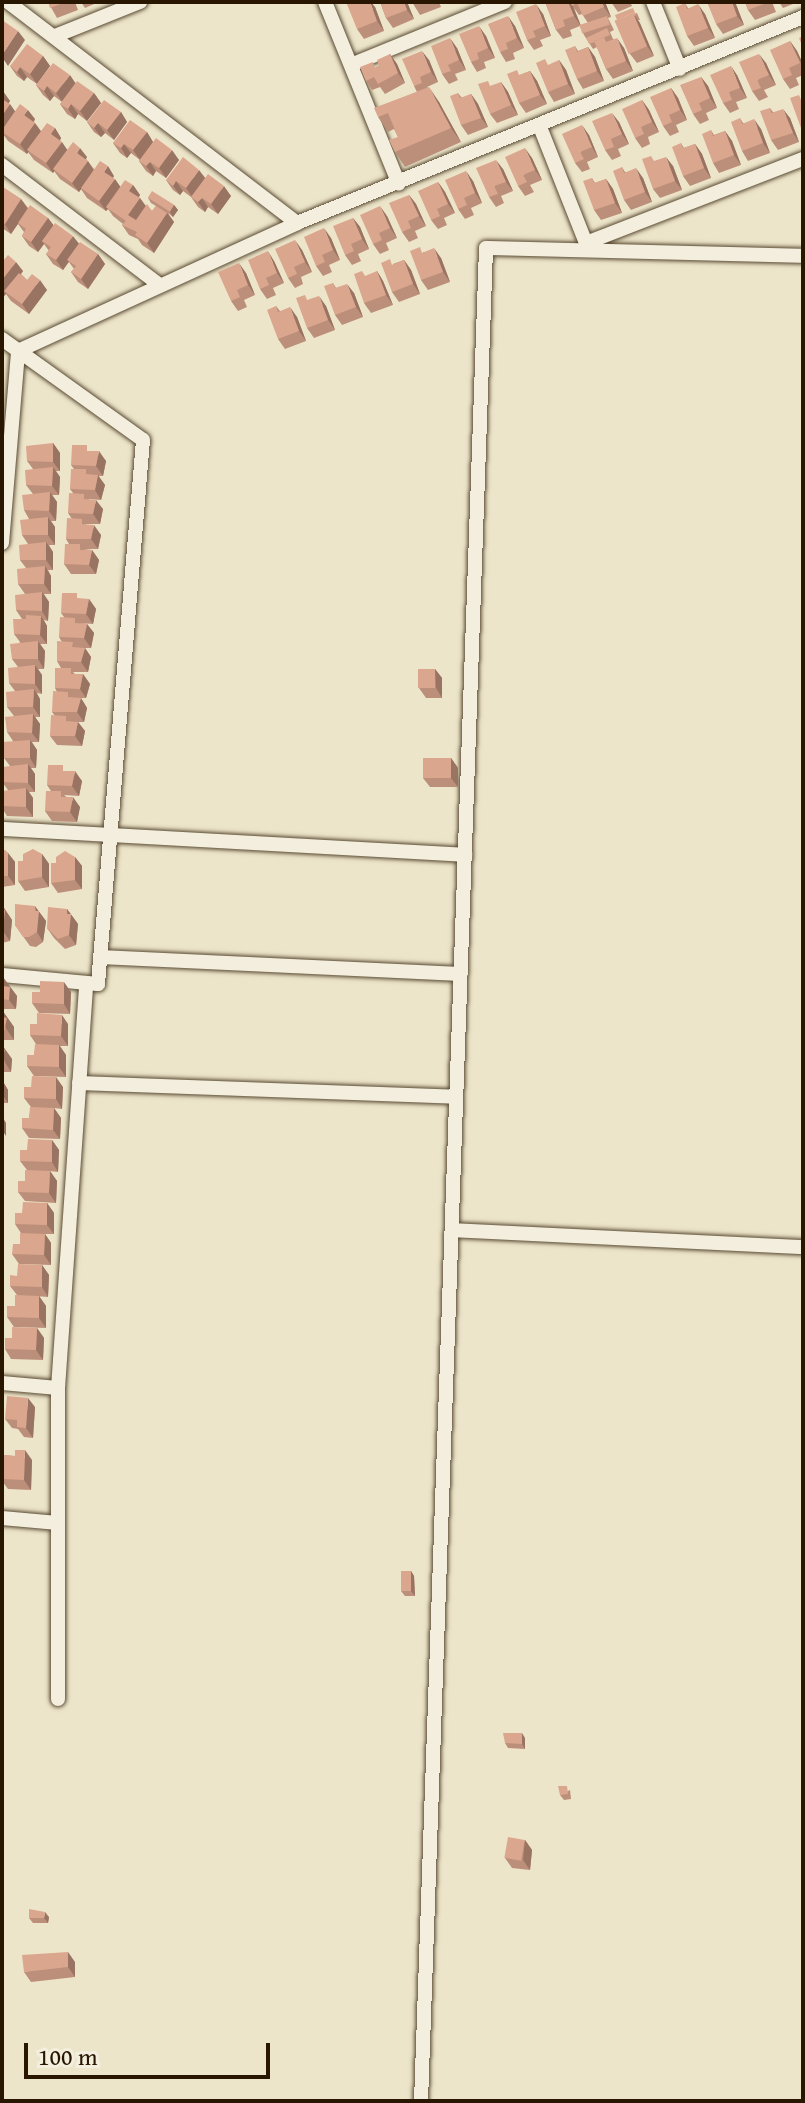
<!DOCTYPE html>
<style>
body{margin:0}
#map{position:relative;width:805px;height:2103px;overflow:hidden;background:#ede5ca;font-family:"Gentium Book Plus",serif}
div>[style]{position:absolute}
[style*='--x']{left:calc(var(--x)*1px);top:calc(var(--y)*1px);width:calc(var(--w)*1px);rotate:calc(var(--a)*1deg)}
.roads{filter:drop-shadow(0 0 2px #594a32) drop-shadow(0 0 2px #594a32)}
.street>*{height:14px;margin:-7px;padding:0 7px;transform-origin:7px;border-radius:7px;background:#f3eedd}
.wall>*{inset:0;background:#bc8f7a}
.shaded-wall>*{inset:0;background:#997463}
.building>*{inset:0;background:#dba68e;transform-origin:0 0}
span{translate:-50% -50%;white-space:nowrap;text-align:center;line-height:1.15;-webkit-text-stroke:6px #f3eedd;paint-order:stroke}
.frame{position:absolute;inset:0;border:4px solid #281600;pointer-events:none}
.scale{position:absolute;left:24px;top:2043px;width:246px;height:36px;box-sizing:border-box;border:4px solid #281600;border-top:0;padding-left:10px;font-size:24px;line-height:28px;white-space:nowrap;color:#281600;-webkit-text-stroke:6px #f3eedd;paint-order:stroke}
</style>
<div id="map">
<div class="roads">
<div class="street">
<i style="--x:8;--y:2;--w:364;--a:37.4"></i>
<i style="--x:325;--y:2;--w:196;--a:67.9"></i>
<i style="--x:653;--y:2;--w:72;--a:68.1"></i>
<i style="--x:55;--y:36;--w:92;--a:-21.8"></i>
<i style="--x:353;--y:64;--w:164;--a:-22.2"></i>
<i style="--x:540;--y:127;--w:125;--a:68.4"></i>
<i style="--x:586;--y:243;--w:233;--a:-21.2"></i>
<i style="--x:2;--y:165;--w:196;--a:37.3"></i>
<i style="--x:2;--y:339;--w:173;--a:35.6"></i>
<i style="--x:143;--y:440;--w:546;--a:94.73"></i>
<i style="--x:98;--y:984;--w:96;--a:-174.6"></i>
<i style="--x:2;--y:543;--w:193;--a:-85.2"></i>
<i style="--x:18;--y:351;--w:307;--a:-24.6"></i>
<i style="--x:297;--y:223;--w:546;--a:-22.15"></i>
<i style="--x:2;--y:829;--w:464;--a:3.2"></i>
<i style="--x:100;--y:957;--w:361;--a:2.7"></i>
<i style="--x:79;--y:1083;--w:377;--a:2.1"></i>
<i style="--x:452;--y:1230;--w:351;--a:2.8"></i>
<i style="--x:2;--y:1383;--w:56;--a:5.1"></i>
<i style="--x:2;--y:1518;--w:56;--a:5.1"></i>
<i style="--x:58;--y:1699;--w:311;--a:-90"></i>
<i style="--x:58;--y:1388;--w:406;--a:-86"></i>
<i style="--x:421;--y:2101;--w:1854;--a:-87.99"></i>
<i style="--x:486;--y:248;--w:317;--a:1.4"></i>
</div>
</div>
<div class="wall">
<i style="clip-path:polygon(48px 2px,75px 2px,78px 10px,57px 18px)"></i>
<i style="clip-path:polygon(81px 2px,99px 2px,85px 8px)"></i>
<i style="clip-path:polygon(380px 2px,407px 2px,414px 19px,393px 28px,386px 18px)"></i>
<i style="clip-path:polygon(412px 2px,439px 2px,441px 7px,420px 15px)"></i>
<i style="clip-path:polygon(evenodd,545px 2px,605px 2px,611px 17px,608px 18px,614px 30px,610px 32px,613px 39px,624px 48px,633px 71px,613px 79px,606px 69px,597px 47px,593px 49px,584px 35px,580px 26px,570px 30px,572px 36px,563px 39px,556px 30px,545px 2px,574px 8px,579px 15px,582px 14px,588px 23px,581px 26px,574px 8px)"></i>
<i style="clip-path:polygon(611px 2px,630px 2px,632px 6px,618px 12px)"></i>
<i style="clip-path:polygon(735px 2px,744px 25px,723px 34px,716px 24px)"></i>
<i style="clip-path:polygon(745px 2px,772px 2px,776px 12px,755px 20px,748px 10px)"></i>
<i style="clip-path:polygon(779px 2px,798px 2px,783px 8px)"></i>
<i style="clip-path:polygon(685px 3px,688px 8px,705px 14px,715px 38px,694px 46px,687px 36px)"></i>
<i style="clip-path:polygon(375px 7px,384px 31px,364px 39px,357px 29px)"></i>
<i style="clip-path:polygon(637px 13px,640px 20px,638px 20px,654px 56px,637px 63px,630px 54px,615px 21px)"></i>
<i style="clip-path:polygon(543px 14px,551px 36px,540px 40px,543px 46px,534px 50px,527px 40px)"></i>
<i style="clip-path:polygon(515px 26px,524px 48px,513px 53px,515px 59px,506px 62px,500px 52px)"></i>
<i style="clip-path:polygon(486px 36px,495px 58px,484px 62px,486px 68px,477px 72px,471px 62px)"></i>
<i style="clip-path:polygon(790px 41px,797px 51px,803px 64px,803px 75px,796px 78px,799px 85px,790px 89px,783px 79px)"></i>
<i style="clip-path:polygon(575px 46px,578px 51px,588px 47px,595px 57px,604px 81px,583px 89px,577px 79px)"></i>
<i style="clip-path:polygon(457px 48px,466px 70px,455px 74px,458px 80px,449px 84px,442px 74px)"></i>
<i style="clip-path:polygon(390px 54px,397px 64px,405px 83px,385px 94px,380px 87px,372px 90px,366px 81px,376px 67px,379px 66px)"></i>
<i style="clip-path:polygon(43px 56px,50px 66px,37px 84px,27px 77px,24px 81px,17px 76px,10px 66px)"></i>
<i style="clip-path:polygon(429px 60px,438px 82px,427px 87px,439px 102px,461px 142px,405px 167px,395px 152px,398px 137px,394px 129px,388px 132px,378px 117px,417px 92px,414px 86px)"></i>
<i style="clip-path:polygon(559px 60px,566px 70px,575px 94px,554px 102px,548px 92px)"></i>
<i style="clip-path:polygon(766px 63px,776px 85px,764px 90px,768px 97px,759px 101px,752px 91px)"></i>
<i style="clip-path:polygon(530px 71px,537px 81px,547px 104px,526px 113px,519px 103px,520px 75px)"></i>
<i style="clip-path:polygon(737px 75px,747px 98px,736px 102px,739px 109px,730px 113px,723px 103px)"></i>
<i style="clip-path:polygon(701px 77px,708px 86px,717px 108px,706px 113px,709px 120px,700px 124px,693px 114px)"></i>
<i style="clip-path:polygon(501px 82px,508px 92px,518px 115px,497px 123px,490px 114px)"></i>
<i style="clip-path:polygon(76px 83px,94px 93px,101px 103px,87px 121px,78px 114px,75px 119px,67px 114px,60px 104px,62px 102px,54px 96px,50px 101px,43px 95px,36px 85px)"></i>
<i style="clip-path:polygon(671px 88px,678px 98px,687px 120px,676px 125px,679px 132px,670px 136px,663px 126px)"></i>
<i style="clip-path:polygon(2px 91px,10px 101px,8px 103px,15px 112px,35px 119px,34px 122px,41px 131px,55px 128px,61px 138px,60px 140px,67px 150px,87px 157px,86px 159px,94px 169px,114px 176px,113px 178px,120px 187px,133px 185px,140px 195px,139px 197px,146px 206px,152px 211px,156px 206px,151px 203px,148px 198px,174px 205px,178px 210px,173px 217px,168px 213px,174px 222px,154px 253px,142px 245px,138px 239px,129px 235px,122px 225px,123px 224px,113px 216px,108px 209px,106px 211px,87px 198px,81px 189px,79px 192px,60px 179px,54px 171px,53px 173px,34px 160px,28px 152px,27px 154px,8px 141px,3px 134px,2px 135px)"></i>
<i style="clip-path:polygon(458px 93px,462px 98px,471px 94px,478px 104px,488px 127px,468px 135px,461px 125px)"></i>
<i style="clip-path:polygon(642px 100px,649px 110px,659px 132px,648px 137px,650px 144px,642px 148px,635px 138px)"></i>
<i style="clip-path:polygon(770px 108px,773px 112px,790px 118px,799px 142px,778px 150px,771px 140px)"></i>
<i style="clip-path:polygon(121px 112px,127px 122px,114px 140px,105px 133px,101px 137px,94px 132px,87px 122px)"></i>
<i style="clip-path:polygon(740px 118px,743px 123px,761px 129px,770px 153px,748px 161px,742px 151px)"></i>
<i style="clip-path:polygon(619px 122px,629px 144px,618px 149px,621px 156px,612px 160px,605px 150px)"></i>
<i style="clip-path:polygon(711px 130px,714px 135px,725px 131px,732px 141px,741px 165px,719px 173px,713px 163px)"></i>
<i style="clip-path:polygon(147px 132px,153px 142px,179px 160px,166px 178px,156px 171px,153px 176px,146px 171px,139px 161px,140px 160px,131px 153px,127px 158px,120px 153px,113px 143px)"></i>
<i style="clip-path:polygon(589px 135px,598px 157px,587px 162px,590px 169px,582px 172px,575px 163px)"></i>
<i style="clip-path:polygon(681px 143px,684px 148px,695px 144px,702px 154px,711px 178px,690px 186px,683px 176px)"></i>
<i style="clip-path:polygon(532px 158px,542px 180px,530px 185px,534px 192px,525px 196px,518px 186px)"></i>
<i style="clip-path:polygon(655px 161px,673px 166px,682px 190px,660px 198px,653px 189px)"></i>
<i style="clip-path:polygon(622px 167px,625px 172px,643px 178px,652px 202px,631px 210px,624px 200px)"></i>
<i style="clip-path:polygon(503px 169px,513px 191px,501px 196px,504px 203px,496px 207px,489px 197px)"></i>
<i style="clip-path:polygon(205px 178px,231px 196px,218px 214px,208px 207px,205px 212px,198px 207px,191px 197px,183px 191px,180px 195px,173px 190px,166px 180px)"></i>
<i style="clip-path:polygon(592px 178px,595px 183px,606px 179px,613px 189px,622px 213px,601px 220px,594px 210px)"></i>
<i style="clip-path:polygon(473px 181px,482px 203px,471px 208px,474px 215px,465px 219px,458px 209px)"></i>
<i style="clip-path:polygon(438px 182px,445px 192px,455px 213px,444px 218px,447px 225px,438px 229px,431px 220px)"></i>
<i style="clip-path:polygon(2px 187px,21px 199px,28px 208px,48px 218px,53px 225px,78px 243px,98px 254px,105px 264px,88px 289px,78px 282px,71px 272px,74px 269px,69px 262px,63px 270px,53px 264px,46px 254px,49px 251px,44px 244px,38px 252px,29px 246px,22px 236px,24px 232px,18px 224px,11px 234px,2px 228px)"></i>
<i style="clip-path:polygon(409px 195px,416px 204px,426px 226px,415px 231px,418px 238px,409px 242px,402px 232px)"></i>
<i style="clip-path:polygon(387px 216px,397px 238px,386px 243px,389px 250px,380px 254px,373px 244px)"></i>
<i style="clip-path:polygon(353px 218px,360px 227px,369px 249px,358px 254px,361px 261px,352px 265px,345px 255px)"></i>
<i style="clip-path:polygon(331px 238px,340px 260px,329px 265px,332px 272px,323px 276px,316px 266px)"></i>
<i style="clip-path:polygon(302px 250px,312px 272px,301px 277px,303px 284px,295px 288px,288px 278px)"></i>
<i style="clip-path:polygon(423px 252px,441px 258px,450px 282px,428px 290px,421px 280px)"></i>
<i style="clip-path:polygon(2px 260px,23px 271px,21px 274px,27px 280px,47px 290px,29px 314px,11px 301px,6px 294px,4px 296px,2px 294px)"></i>
<i style="clip-path:polygon(404px 260px,411px 270px,420px 294px,399px 302px,392px 292px,393px 264px)"></i>
<i style="clip-path:polygon(274px 261px,284px 283px,273px 288px,276px 295px,267px 299px,260px 289px)"></i>
<i style="clip-path:polygon(377px 271px,383px 281px,393px 305px,371px 313px,364px 303px)"></i>
<i style="clip-path:polygon(246px 273px,255px 295px,244px 300px,247px 307px,238px 311px,231px 301px)"></i>
<i style="clip-path:polygon(333px 283px,336px 288px,354px 293px,363px 317px,342px 325px,335px 315px)"></i>
<i style="clip-path:polygon(309px 300px,326px 306px,335px 330px,314px 338px,307px 328px)"></i>
<i style="clip-path:polygon(276px 306px,280px 311px,297px 317px,306px 341px,285px 349px,278px 339px)"></i>
<i style="clip-path:polygon(53px 443px,60px 453px,60px 471px,56px 471px,60px 477px,59px 495px,52px 495px,57px 502px,56px 521px,51px 521px,55px 527px,55px 545px,49px 545px,53px 552px,53px 570px,48px 570px,51px 576px,51px 594px,44px 594px,49px 602px,48px 621px,44px 620px,47px 626px,47px 644px,40px 644px,45px 651px,44px 669px,38px 669px,42px 675px,42px 694px,37px 693px,40px 699px,40px 717px,35px 717px,40px 724px,39px 742px,32px 742px,37px 750px,36px 768px,31px 768px,35px 774px,35px 792px,29px 792px,33px 798px,33px 817px,7px 816px,2px 808px,2px 806px,8px 790px,2px 782px,10px 766px,4px 758px,13px 741px,7px 732px,14px 716px,7px 707px,15px 691px,9px 683px,18px 667px,12px 659px,20px 642px,14px 634px,22px 619px,16px 610px,25px 594px,18px 584px,26px 568px,20px 560px,28px 544px,22px 535px,29px 519px,24px 510px,33px 494px,26px 485px,33px 469px,27px 461px)"></i>
<i style="clip-path:polygon(91px 451px,106px 461px,103px 476px,98px 476px,105px 485px,101px 500px,88px 499px,103px 509px,100px 524px,85px 524px,101px 535px,98px 549px,84px 549px,92px 550px,99px 560px,96px 574px,71px 574px,64px 564px,69px 544px,66px 539px,72px 519px,68px 513px,73px 493px,70px 489px,74px 469px,71px 465px)"></i>
<i style="clip-path:polygon(81px 599px,89px 599px,96px 609px,93px 624px,79px 623px,87px 624px,94px 633px,91px 648px,85px 648px,91px 657px,88px 672px,73px 672px,75px 674px,83px 674px,90px 684px,86px 698px,81px 698px,87px 708px,84px 722px,78px 722px,85px 731px,82px 746px,57px 745px,50px 736px,55px 716px,52px 712px,57px 692px,55px 688px,61px 668px,57px 661px,62px 642px,59px 637px,64px 617px,61px 613px)"></i>
<i style="clip-path:polygon(435px 669px,442px 678px,442px 698px,426px 698px,419px 688px)"></i>
<i style="clip-path:polygon(451px 758px,458px 768px,458px 787px,430px 787px,423px 778px)"></i>
<i style="clip-path:polygon(67px 771px,82px 781px,79px 796px,64px 795px,80px 807px,77px 822px,52px 821px,45px 811px,51px 791px,47px 785px)"></i>
<i style="clip-path:polygon(2px 848px,8px 853px,15px 862px,15px 885px,2px 887px)"></i>
<i style="clip-path:polygon(42px 854px,49px 864px,49px 887px,25px 891px,18px 881px,23px 861px)"></i>
<i style="clip-path:polygon(75px 857px,82px 866px,82px 889px,58px 893px,51px 883px,56px 863px)"></i>
<i style="clip-path:polygon(2px 905px,12px 920px,10px 941px,2px 943px)"></i>
<i style="clip-path:polygon(67px 909px,78px 924px,76px 945px,65px 949px,54px 938px,47px 928px)"></i>
<i style="clip-path:polygon(38px 911px,46px 921px,43px 942px,36px 947px,30px 946px,15px 925px)"></i>
<i style="clip-path:polygon(2px 977px,17px 996px,16px 1009px,2px 1009px)"></i>
<i style="clip-path:polygon(71px 992px,70px 1014px,39px 1013px,32px 1003px)"></i>
<i style="clip-path:polygon(2px 1010px,14px 1027px,14px 1040px,2px 1040px)"></i>
<i style="clip-path:polygon(37px 1024px,68px 1024px,68px 1046px,60px 1046px,66px 1055px,66px 1077px,34px 1076px,27px 1066px,34px 1055px,36px 1044px,30px 1035px)"></i>
<i style="clip-path:polygon(2px 1045px,12px 1059px,11px 1072px,2px 1072px)"></i>
<i style="clip-path:polygon(2px 1080px,8px 1090px,8px 1103px,2px 1103px)"></i>
<i style="clip-path:polygon(63px 1087px,62px 1109px,54px 1108px,61px 1118px,60px 1139px,29px 1138px,22px 1128px,29px 1118px,31px 1107px,24px 1098px)"></i>
<i style="clip-path:polygon(52px 1140px,59px 1150px,58px 1172px,50px 1171px,57px 1181px,56px 1203px,25px 1201px,18px 1192px,25px 1181px,27px 1170px,20px 1161px)"></i>
<i style="clip-path:polygon(47px 1203px,54px 1213px,54px 1234px,45px 1234px,51px 1243px,51px 1265px,19px 1264px,12px 1254px,20px 1244px,21px 1233px,15px 1224px,22px 1213px)"></i>
<i style="clip-path:polygon(42px 1265px,49px 1275px,48px 1297px,36px 1296px,39px 1296px,46px 1306px,46px 1328px,14px 1327px,7px 1317px,15px 1306px,17px 1295px,10px 1286px,17px 1276px)"></i>
<i style="clip-path:polygon(37px 1328px,44px 1338px,43px 1360px,11px 1359px,5px 1349px,12px 1338px)"></i>
<i style="clip-path:polygon(35px 1407px,33px 1438px,24px 1437px,18px 1429px,12px 1428px,5px 1419px)"></i>
<i style="clip-path:polygon(2px 1455px,15px 1456px,32px 1460px,31px 1490px,8px 1489px,2px 1481px)"></i>
<i style="clip-path:polygon(411px 1571px,414px 1576px,415px 1596px,405px 1596px,401px 1591px)"></i>
<i style="clip-path:polygon(525px 1738px,525px 1749px,508px 1748px,505px 1743px)"></i>
<i style="clip-path:polygon(570px 1790px,571px 1799px,564px 1800px,560px 1795px)"></i>
<i style="clip-path:polygon(525px 1840px,532px 1850px,530px 1870px,512px 1868px,505px 1858px)"></i>
<i style="clip-path:polygon(49px 1917px,48px 1923px,33px 1923px,29px 1918px)"></i>
<i style="clip-path:polygon(75px 1962px,75px 1977px,31px 1982px,24px 1972px)"></i>
</div>
<div class="shaded-wall">
<i style="clip-path:polygon(370px 2px,371px 2px,375px 7px,384px 31px,377px 21px)"></i>
<i style="clip-path:polygon(404px 2px,407px 2px,414px 19px,407px 10px)"></i>
<i style="clip-path:polygon(568px 2px,571px 2px,581px 26px,574px 16px)"></i>
<i style="clip-path:polygon(602px 2px,605px 2px,611px 17px,604px 7px)"></i>
<i style="clip-path:polygon(732px 2px,735px 2px,744px 25px,737px 16px)"></i>
<i style="clip-path:polygon(536px 4px,543px 14px,551px 36px,545px 26px)"></i>
<i style="clip-path:polygon(698px 4px,705px 14px,715px 38px,708px 28px)"></i>
<i style="clip-path:polygon(633px 13px,640px 23px,654px 56px,647px 46px)"></i>
<i style="clip-path:polygon(508px 16px,515px 26px,524px 48px,517px 38px)"></i>
<i style="clip-path:polygon(479px 26px,486px 36px,495px 58px,488px 48px)"></i>
<i style="clip-path:polygon(18px 31px,25px 40px,8px 66px,2px 57px,2px 55px)"></i>
<i style="clip-path:polygon(450px 38px,457px 48px,466px 70px,459px 60px)"></i>
<i style="clip-path:polygon(617px 38px,624px 48px,633px 71px,626px 61px)"></i>
<i style="clip-path:polygon(790px 41px,797px 51px,803px 64px,803px 67px)"></i>
<i style="clip-path:polygon(588px 47px,595px 57px,604px 81px,597px 71px)"></i>
<i style="clip-path:polygon(422px 51px,429px 60px,438px 82px,431px 72px)"></i>
<i style="clip-path:polygon(390px 54px,397px 64px,405px 83px,398px 73px)"></i>
<i style="clip-path:polygon(759px 54px,766px 63px,776px 85px,769px 75px)"></i>
<i style="clip-path:polygon(43px 56px,50px 66px,37px 84px,30px 74px)"></i>
<i style="clip-path:polygon(559px 60px,566px 70px,575px 94px,568px 84px)"></i>
<i style="clip-path:polygon(731px 66px,737px 75px,747px 98px,740px 88px)"></i>
<i style="clip-path:polygon(20px 67px,27px 77px,24px 81px,17px 72px)"></i>
<i style="clip-path:polygon(530px 71px,537px 81px,547px 104px,540px 95px)"></i>
<i style="clip-path:polygon(70px 75px,76px 84px,63px 103px,56px 93px)"></i>
<i style="clip-path:polygon(701px 77px,708px 86px,717px 108px,710px 98px)"></i>
<i style="clip-path:polygon(501px 82px,508px 92px,518px 115px,511px 105px)"></i>
<i style="clip-path:polygon(47px 86px,54px 96px,50px 101px,44px 91px)"></i>
<i style="clip-path:polygon(429px 87px,439px 102px,461px 142px,451px 128px)"></i>
<i style="clip-path:polygon(671px 88px,678px 98px,687px 120px,680px 110px)"></i>
<i style="clip-path:polygon(3px 91px,10px 101px,6px 107px,2px 101px)"></i>
<i style="clip-path:polygon(94px 93px,101px 103px,87px 121px,80px 111px)"></i>
<i style="clip-path:polygon(471px 94px,478px 104px,488px 127px,481px 118px)"></i>
<i style="clip-path:polygon(642px 100px,649px 110px,659px 132px,652px 122px)"></i>
<i style="clip-path:polygon(10px 104px,17px 114px,2px 132px,2px 116px)"></i>
<i style="clip-path:polygon(71px 104px,78px 114px,75px 119px,68px 109px)"></i>
<i style="clip-path:polygon(783px 109px,790px 118px,799px 142px,793px 133px)"></i>
<i style="clip-path:polygon(28px 110px,35px 119px,31px 125px,24px 115px)"></i>
<i style="clip-path:polygon(121px 112px,127px 122px,114px 140px,107px 130px)"></i>
<i style="clip-path:polygon(612px 113px,619px 122px,629px 144px,622px 134px)"></i>
<i style="clip-path:polygon(754px 119px,761px 129px,770px 153px,763px 143px)"></i>
<i style="clip-path:polygon(35px 123px,42px 133px,27px 154px,20px 144px)"></i>
<i style="clip-path:polygon(98px 123px,105px 133px,101px 137px,94px 128px)"></i>
<i style="clip-path:polygon(582px 125px,589px 135px,598px 157px,592px 147px)"></i>
<i style="clip-path:polygon(55px 128px,61px 138px,58px 144px,51px 134px)"></i>
<i style="clip-path:polygon(725px 131px,732px 141px,741px 165px,734px 155px)"></i>
<i style="clip-path:polygon(147px 132px,153px 142px,140px 160px,133px 150px)"></i>
<i style="clip-path:polygon(62px 142px,68px 151px,53px 173px,46px 163px)"></i>
<i style="clip-path:polygon(124px 144px,131px 153px,127px 158px,121px 148px)"></i>
<i style="clip-path:polygon(695px 144px,702px 154px,711px 178px,704px 168px)"></i>
<i style="clip-path:polygon(80px 148px,87px 157px,83px 163px,77px 153px)"></i>
<i style="clip-path:polygon(525px 148px,532px 158px,542px 180px,535px 170px)"></i>
<i style="clip-path:polygon(172px 150px,179px 160px,166px 178px,159px 168px)"></i>
<i style="clip-path:polygon(666px 157px,673px 166px,682px 190px,675px 181px)"></i>
<i style="clip-path:polygon(496px 160px,503px 169px,513px 191px,506px 182px)"></i>
<i style="clip-path:polygon(88px 161px,94px 171px,79px 192px,72px 183px)"></i>
<i style="clip-path:polygon(150px 162px,156px 171px,153px 176px,146px 166px)"></i>
<i style="clip-path:polygon(108px 166px,114px 176px,110px 181px,104px 172px)"></i>
<i style="clip-path:polygon(636px 168px,643px 178px,652px 202px,645px 192px)"></i>
<i style="clip-path:polygon(199px 170px,206px 179px,193px 198px,186px 188px)"></i>
<i style="clip-path:polygon(466px 171px,473px 181px,482px 203px,475px 193px)"></i>
<i style="clip-path:polygon(115px 179px,122px 189px,106px 207px,108px 209px,106px 211px,99px 201px)"></i>
<i style="clip-path:polygon(606px 179px,613px 189px,622px 213px,615px 203px)"></i>
<i style="clip-path:polygon(176px 181px,183px 191px,180px 195px,173px 186px)"></i>
<i style="clip-path:polygon(438px 182px,445px 192px,455px 213px,448px 204px)"></i>
<i style="clip-path:polygon(133px 185px,140px 195px,136px 200px,129px 191px)"></i>
<i style="clip-path:polygon(224px 186px,231px 196px,218px 214px,211px 204px)"></i>
<i style="clip-path:polygon(409px 195px,416px 204px,426px 226px,419px 216px)"></i>
<i style="clip-path:polygon(140px 198px,147px 208px,135px 225px,128px 215px)"></i>
<i style="clip-path:polygon(202px 198px,208px 207px,205px 212px,198px 202px)"></i>
<i style="clip-path:polygon(21px 199px,28px 209px,11px 234px,5px 224px)"></i>
<i style="clip-path:polygon(174px 205px,178px 210px,173px 217px,170px 212px)"></i>
<i style="clip-path:polygon(380px 206px,387px 216px,397px 238px,390px 228px)"></i>
<i style="clip-path:polygon(167px 213px,174px 222px,154px 253px,147px 243px)"></i>
<i style="clip-path:polygon(48px 218px,55px 227px,42px 241px,44px 244px,38px 252px,31px 242px)"></i>
<i style="clip-path:polygon(353px 218px,360px 227px,369px 249px,362px 239px)"></i>
<i style="clip-path:polygon(324px 228px,331px 238px,340px 260px,333px 250px)"></i>
<i style="clip-path:polygon(73px 236px,80px 245px,63px 270px,56px 260px)"></i>
<i style="clip-path:polygon(295px 240px,302px 250px,312px 272px,305px 262px)"></i>
<i style="clip-path:polygon(434px 248px,441px 258px,450px 282px,443px 272px)"></i>
<i style="clip-path:polygon(268px 251px,274px 261px,284px 283px,277px 273px)"></i>
<i style="clip-path:polygon(98px 254px,105px 264px,88px 289px,81px 279px)"></i>
<i style="clip-path:polygon(404px 260px,411px 270px,420px 294px,413px 284px)"></i>
<i style="clip-path:polygon(16px 262px,23px 271px,7px 293px,4px 291px,6px 294px,4px 296px,2px 292px,2px 280px)"></i>
<i style="clip-path:polygon(239px 263px,246px 273px,255px 295px,248px 285px)"></i>
<i style="clip-path:polygon(377px 271px,383px 281px,393px 305px,386px 295px)"></i>
<i style="clip-path:polygon(40px 280px,47px 290px,29px 314px,22px 304px)"></i>
<i style="clip-path:polygon(347px 284px,354px 293px,363px 317px,356px 307px)"></i>
<i style="clip-path:polygon(319px 296px,326px 306px,335px 330px,328px 320px)"></i>
<i style="clip-path:polygon(290px 307px,297px 317px,306px 341px,299px 331px)"></i>
<i style="clip-path:polygon(53px 443px,60px 453px,60px 471px,53px 462px)"></i>
<i style="clip-path:polygon(99px 451px,106px 461px,103px 476px,96px 466px)"></i>
<i style="clip-path:polygon(53px 467px,60px 477px,59px 495px,52px 486px)"></i>
<i style="clip-path:polygon(98px 475px,105px 485px,101px 500px,95px 490px)"></i>
<i style="clip-path:polygon(50px 492px,57px 502px,56px 521px,49px 511px)"></i>
<i style="clip-path:polygon(96px 500px,103px 509px,100px 524px,93px 514px)"></i>
<i style="clip-path:polygon(48px 517px,55px 527px,55px 545px,48px 535px)"></i>
<i style="clip-path:polygon(94px 525px,101px 535px,98px 549px,91px 539px)"></i>
<i style="clip-path:polygon(46px 542px,53px 552px,53px 570px,46px 560px)"></i>
<i style="clip-path:polygon(92px 550px,99px 560px,96px 574px,89px 565px)"></i>
<i style="clip-path:polygon(45px 566px,51px 576px,51px 594px,44px 584px)"></i>
<i style="clip-path:polygon(42px 592px,49px 602px,48px 621px,42px 611px)"></i>
<i style="clip-path:polygon(89px 599px,96px 609px,93px 624px,86px 614px)"></i>
<i style="clip-path:polygon(41px 616px,47px 626px,47px 644px,40px 635px)"></i>
<i style="clip-path:polygon(87px 624px,94px 633px,91px 648px,84px 638px)"></i>
<i style="clip-path:polygon(38px 641px,45px 651px,44px 669px,38px 659px)"></i>
<i style="clip-path:polygon(85px 648px,91px 657px,88px 672px,81px 662px)"></i>
<i style="clip-path:polygon(35px 665px,42px 675px,42px 694px,35px 684px)"></i>
<i style="clip-path:polygon(435px 669px,442px 678px,442px 698px,436px 688px)"></i>
<i style="clip-path:polygon(83px 674px,90px 684px,86px 698px,80px 689px)"></i>
<i style="clip-path:polygon(34px 689px,40px 699px,40px 717px,33px 707px)"></i>
<i style="clip-path:polygon(81px 698px,87px 708px,84px 722px,77px 712px)"></i>
<i style="clip-path:polygon(33px 714px,40px 724px,39px 742px,32px 733px)"></i>
<i style="clip-path:polygon(78px 722px,85px 731px,82px 746px,75px 736px)"></i>
<i style="clip-path:polygon(30px 740px,37px 750px,36px 768px,30px 758px)"></i>
<i style="clip-path:polygon(451px 758px,458px 768px,458px 787px,451px 778px)"></i>
<i style="clip-path:polygon(28px 764px,35px 774px,35px 792px,28px 783px)"></i>
<i style="clip-path:polygon(75px 771px,82px 781px,79px 796px,72px 786px)"></i>
<i style="clip-path:polygon(26px 788px,33px 798px,33px 817px,26px 807px)"></i>
<i style="clip-path:polygon(73px 797px,80px 807px,77px 822px,70px 812px)"></i>
<i style="clip-path:polygon(8px 853px,15px 862px,15px 885px,8px 876px)"></i>
<i style="clip-path:polygon(42px 854px,49px 864px,49px 887px,42px 877px)"></i>
<i style="clip-path:polygon(75px 857px,82px 866px,82px 889px,75px 880px)"></i>
<i style="clip-path:polygon(2px 905px,12px 920px,10px 941px,3px 931px)"></i>
<i style="clip-path:polygon(35px 906px,46px 921px,43px 942px,37px 932px)"></i>
<i style="clip-path:polygon(67px 909px,78px 924px,76px 945px,69px 935px)"></i>
<i style="clip-path:polygon(3px 977px,17px 996px,16px 1009px,9px 1000px,3px 986px)"></i>
<i style="clip-path:polygon(64px 982px,71px 992px,70px 1014px,64px 1004px)"></i>
<i style="clip-path:polygon(2px 1010px,14px 1027px,14px 1040px,7px 1030px,2px 1020px)"></i>
<i style="clip-path:polygon(62px 1015px,68px 1024px,68px 1046px,61px 1036px)"></i>
<i style="clip-path:polygon(2px 1045px,12px 1059px,11px 1072px,5px 1062px,2px 1055px)"></i>
<i style="clip-path:polygon(59px 1045px,66px 1055px,66px 1077px,59px 1067px)"></i>
<i style="clip-path:polygon(56px 1077px,63px 1087px,62px 1109px,56px 1099px)"></i>
<i style="clip-path:polygon(2px 1080px,8px 1090px,8px 1103px,2px 1094px)"></i>
<i style="clip-path:polygon(54px 1108px,61px 1118px,60px 1139px,53px 1130px)"></i>
<i style="clip-path:polygon(2px 1116px,6px 1123px,6px 1136px,2px 1130px)"></i>
<i style="clip-path:polygon(52px 1140px,59px 1150px,58px 1172px,52px 1162px)"></i>
<i style="clip-path:polygon(50px 1171px,57px 1181px,56px 1203px,49px 1193px)"></i>
<i style="clip-path:polygon(47px 1203px,54px 1213px,54px 1234px,47px 1225px)"></i>
<i style="clip-path:polygon(45px 1234px,51px 1243px,51px 1265px,44px 1255px)"></i>
<i style="clip-path:polygon(42px 1265px,49px 1275px,48px 1297px,42px 1287px)"></i>
<i style="clip-path:polygon(39px 1296px,46px 1306px,46px 1328px,39px 1318px)"></i>
<i style="clip-path:polygon(37px 1328px,44px 1338px,43px 1360px,36px 1350px)"></i>
<i style="clip-path:polygon(28px 1398px,35px 1407px,33px 1438px,26px 1428px)"></i>
<i style="clip-path:polygon(2px 1401px,4px 1404px,2px 1434px)"></i>
<i style="clip-path:polygon(25px 1450px,32px 1460px,31px 1490px,24px 1480px)"></i>
<i style="clip-path:polygon(411px 1571px,414px 1576px,415px 1596px,411px 1591px)"></i>
<i style="clip-path:polygon(522px 1733px,525px 1738px,525px 1749px,522px 1744px)"></i>
<i style="clip-path:polygon(525px 1840px,532px 1850px,530px 1870px,523px 1860px)"></i>
<i style="clip-path:polygon(45px 1912px,49px 1917px,48px 1923px,44px 1918px)"></i>
<i style="clip-path:polygon(68px 1952px,75px 1962px,75px 1977px,68px 1967px)"></i>
</div>
<div class="building">
<i style="clip-path:polygon(48px 2px,66px 2px,50px 8px)"></i>
<i style="clip-path:polygon(346px 2px,370px 2px,377px 21px,357px 29px)"></i>
<i style="clip-path:polygon(380px 2px,404px 2px,407px 10px,386px 18px)"></i>
<i style="clip-path:polygon(545px 2px,568px 2px,574px 16px,563px 20px,565px 26px,556px 30px)"></i>
<i style="clip-path:polygon(570px 2px,602px 2px,604px 7px,583px 16px,577px 3px,572px 6px)"></i>
<i style="clip-path:polygon(707px 2px,732px 2px,737px 16px,716px 24px)"></i>
<i style="clip-path:polygon(745px 2px,769px 2px,748px 10px)"></i>
<i style="clip-path:polygon(685px 3px,687px 9px,698px 4px,708px 28px,687px 36px,676px 7px)"></i>
<i style="clip-path:polygon(536px 4px,545px 26px,533px 31px,536px 37px,527px 40px,516px 12px)"></i>
<i style="clip-path:polygon(633px 8px,636px 15px,634px 16px,633px 13px,617px 20px,615px 15px)"></i>
<i style="left:633px;top:13px;width:36px;height:20px;rotate:67deg"></i>
<i style="clip-path:polygon(508px 16px,517px 38px,506px 43px,508px 49px,500px 52px,488px 24px)"></i>
<i style="left:607px;top:16px;width:9px;height:29px;rotate:72deg"></i>
<i style="clip-path:polygon(2px 20px,18px 31px,2px 55px)"></i>
<i style="clip-path:polygon(479px 26px,488px 48px,477px 53px,479px 59px,471px 62px,459px 34px)"></i>
<i style="clip-path:polygon(607px 28px,610px 35px,594px 41px,595px 42px,589px 44px,586px 38px)"></i>
<i style="clip-path:polygon(803px 36px,803px 48px,799px 38px)"></i>
<i style="clip-path:polygon(604px 37px,606px 42px,617px 38px,626px 61px,606px 69px,594px 41px)"></i>
<i style="clip-path:polygon(450px 38px,459px 60px,448px 65px,451px 71px,442px 74px,431px 46px)"></i>
<i style="clip-path:polygon(790px 41px,800px 63px,789px 68px,792px 75px,783px 79px,770px 50px)"></i>
<i style="clip-path:polygon(27px 44px,43px 56px,30px 74px,20px 67px,17px 72px,10px 66px)"></i>
<i style="clip-path:polygon(575px 46px,577px 52px,588px 47px,597px 71px,577px 79px,565px 50px)"></i>
<i style="clip-path:polygon(422px 51px,431px 72px,420px 77px,422px 83px,414px 86px,402px 59px)"></i>
<i style="clip-path:polygon(390px 54px,398px 73px,378px 84px,374px 77px,366px 81px,360px 67px,373px 62px,375px 68px,379px 66px,377px 60px)"></i>
<i style="clip-path:polygon(759px 54px,769px 75px,757px 80px,761px 88px,752px 91px,739px 62px)"></i>
<i style="clip-path:polygon(545px 59px,548px 65px,559px 60px,568px 84px,548px 92px,536px 63px)"></i>
<i style="clip-path:polygon(53px 63px,70px 75px,56px 93px,47px 86px,44px 91px,36px 85px)"></i>
<i style="clip-path:polygon(731px 66px,740px 88px,729px 92px,732px 100px,723px 103px,710px 75px)"></i>
<i style="clip-path:polygon(517px 70px,519px 75px,530px 71px,540px 95px,519px 103px,507px 74px)"></i>
<i style="clip-path:polygon(701px 77px,710px 98px,699px 103px,702px 110px,693px 114px,680px 85px)"></i>
<i style="clip-path:polygon(77px 81px,94px 93px,80px 111px,71px 104px,68px 109px,60px 104px)"></i>
<i style="clip-path:polygon(488px 81px,490px 86px,501px 82px,511px 105px,490px 114px,478px 84px)"></i>
<i style="clip-path:polygon(429px 87px,451px 128px,395px 152px,389px 140px,398px 137px,388px 113px,378px 117px,374px 108px)"></i>
<i style="clip-path:polygon(671px 88px,680px 110px,669px 115px,672px 122px,663px 126px,650px 97px)"></i>
<i style="clip-path:polygon(458px 93px,460px 98px,471px 94px,481px 118px,461px 125px,450px 96px)"></i>
<i style="clip-path:polygon(799px 95px,801px 100px,803px 99px,803px 127px,801px 128px,790px 98px)"></i>
<i style="clip-path:polygon(2px 99px,10px 104px,2px 116px)"></i>
<i style="clip-path:polygon(104px 100px,121px 112px,107px 130px,98px 123px,94px 128px,87px 122px)"></i>
<i style="clip-path:polygon(642px 100px,652px 122px,641px 127px,644px 134px,635px 138px,622px 109px)"></i>
<i style="clip-path:polygon(20px 104px,28px 110px,24px 115px,35px 123px,20px 144px,2px 132px,2px 130px)"></i>
<i style="clip-path:polygon(770px 108px,771px 113px,783px 109px,793px 133px,771px 140px,760px 111px)"></i>
<i style="clip-path:polygon(612px 113px,622px 134px,611px 139px,614px 147px,605px 150px,592px 121px)"></i>
<i style="clip-path:polygon(740px 118px,742px 124px,754px 119px,763px 143px,742px 151px,731px 122px)"></i>
<i style="clip-path:polygon(130px 120px,147px 132px,133px 150px,124px 144px,121px 148px,113px 143px)"></i>
<i style="clip-path:polygon(47px 123px,55px 128px,51px 134px,62px 142px,46px 163px,27px 150px)"></i>
<i style="clip-path:polygon(582px 125px,592px 147px,580px 152px,584px 159px,575px 163px,562px 134px)"></i>
<i style="clip-path:polygon(711px 130px,713px 136px,725px 131px,734px 155px,713px 163px,702px 134px)"></i>
<i style="clip-path:polygon(156px 138px,172px 150px,159px 168px,150px 162px,146px 166px,139px 161px)"></i>
<i style="clip-path:polygon(73px 142px,80px 148px,77px 153px,88px 161px,72px 183px,53px 169px)"></i>
<i style="clip-path:polygon(681px 143px,683px 148px,695px 144px,704px 168px,683px 176px,672px 147px)"></i>
<i style="clip-path:polygon(525px 148px,535px 170px,523px 175px,527px 182px,518px 186px,505px 157px)"></i>
<i style="clip-path:polygon(651px 156px,654px 161px,666px 157px,675px 181px,653px 189px,642px 159px)"></i>
<i style="clip-path:polygon(183px 157px,199px 170px,186px 188px,176px 181px,173px 186px,166px 180px)"></i>
<i style="clip-path:polygon(496px 160px,506px 182px,494px 186px,498px 194px,489px 197px,476px 168px)"></i>
<i style="clip-path:polygon(100px 161px,108px 166px,104px 172px,115px 179px,99px 201px,81px 188px)"></i>
<i style="clip-path:polygon(622px 167px,624px 173px,636px 168px,645px 192px,624px 200px,613px 171px)"></i>
<i style="clip-path:polygon(466px 171px,475px 193px,464px 198px,467px 205px,458px 209px,445px 180px)"></i>
<i style="clip-path:polygon(208px 174px,224px 186px,211px 204px,202px 198px,198px 202px,191px 197px)"></i>
<i style="clip-path:polygon(592px 178px,594px 183px,606px 179px,615px 203px,594px 210px,583px 181px)"></i>
<i style="clip-path:polygon(125px 180px,133px 185px,129px 191px,140px 198px,128px 215px,136px 220px,147px 204px,152px 211px,156px 206px,167px 213px,147px 243px,135px 235px,137px 232px,122px 225px,126px 221px,106px 207px)"></i>
<i style="clip-path:polygon(438px 182px,448px 204px,437px 209px,440px 216px,431px 220px,418px 191px)"></i>
<i style="clip-path:polygon(3px 187px,21px 199px,5px 224px,2px 222px)"></i>
<i style="left:152px;top:191px;width:26px;height:8px;rotate:32deg"></i>
<i style="clip-path:polygon(409px 195px,419px 216px,408px 221px,411px 228px,402px 232px,389px 203px)"></i>
<i style="clip-path:polygon(30px 205px,48px 218px,31px 242px,22px 236px,26px 229px,18px 223px)"></i>
<i style="clip-path:polygon(380px 206px,390px 228px,379px 233px,382px 240px,373px 244px,360px 215px)"></i>
<i style="clip-path:polygon(353px 218px,362px 239px,351px 244px,354px 251px,345px 255px,333px 226px)"></i>
<i style="clip-path:polygon(55px 223px,73px 236px,56px 260px,46px 254px,51px 247px,42px 241px)"></i>
<i style="clip-path:polygon(324px 228px,333px 250px,322px 255px,325px 262px,316px 266px,304px 237px)"></i>
<i style="clip-path:polygon(295px 240px,305px 262px,294px 267px,297px 274px,288px 278px,275px 249px)"></i>
<i style="clip-path:polygon(80px 242px,98px 254px,81px 279px,71px 272px,76px 266px,67px 260px)"></i>
<i style="clip-path:polygon(420px 247px,422px 253px,434px 248px,443px 272px,421px 280px,410px 251px)"></i>
<i style="clip-path:polygon(268px 251px,277px 273px,266px 278px,269px 285px,260px 289px,248px 260px)"></i>
<i style="clip-path:polygon(8px 255px,16px 262px,2px 280px,2px 260px,3px 261px)"></i>
<i style="clip-path:polygon(390px 259px,392px 265px,404px 260px,413px 284px,392px 292px,381px 263px)"></i>
<i style="clip-path:polygon(239px 263px,248px 285px,237px 290px,240px 297px,231px 301px,218px 272px)"></i>
<i style="clip-path:polygon(362px 271px,365px 276px,377px 271px,386px 295px,364px 303px,354px 274px)"></i>
<i style="clip-path:polygon(19px 273px,27px 280px,32px 274px,40px 280px,22px 304px,4px 291px)"></i>
<i style="clip-path:polygon(333px 283px,335px 288px,347px 284px,356px 307px,335px 315px,324px 286px)"></i>
<i style="clip-path:polygon(305px 295px,307px 300px,319px 296px,328px 320px,307px 328px,296px 298px)"></i>
<i style="clip-path:polygon(276px 306px,278px 312px,290px 307px,299px 331px,278px 339px,267px 310px)"></i>
<i style="clip-path:polygon(53px 443px,53px 462px,27px 461px,26px 446px)"></i>
<i style="clip-path:polygon(72px 445px,87px 445px,87px 451px,99px 451px,96px 466px,71px 465px)"></i>
<i style="clip-path:polygon(53px 467px,52px 486px,26px 485px,25px 470px)"></i>
<i style="clip-path:polygon(71px 469px,86px 469px,86px 474px,98px 475px,95px 490px,70px 489px)"></i>
<i style="clip-path:polygon(50px 492px,49px 511px,24px 510px,22px 495px)"></i>
<i style="clip-path:polygon(69px 493px,84px 494px,84px 499px,96px 500px,93px 514px,68px 513px)"></i>
<i style="clip-path:polygon(48px 517px,48px 535px,22px 535px,20px 520px)"></i>
<i style="clip-path:polygon(67px 518px,82px 519px,82px 524px,94px 525px,91px 539px,66px 539px)"></i>
<i style="clip-path:polygon(46px 542px,46px 560px,20px 560px,19px 545px)"></i>
<i style="clip-path:polygon(65px 544px,80px 544px,80px 550px,92px 550px,89px 565px,64px 564px)"></i>
<i style="clip-path:polygon(45px 566px,44px 584px,18px 584px,17px 569px)"></i>
<i style="clip-path:polygon(42px 592px,42px 611px,16px 610px,15px 595px)"></i>
<i style="clip-path:polygon(62px 593px,77px 593px,77px 598px,89px 599px,86px 614px,61px 613px)"></i>
<i style="clip-path:polygon(26px 615px,41px 616px,40px 635px,14px 634px,13px 619px,26px 619px)"></i>
<i style="clip-path:polygon(60px 617px,75px 618px,75px 623px,87px 624px,84px 638px,59px 637px)"></i>
<i style="clip-path:polygon(38px 641px,38px 659px,12px 659px,10px 644px)"></i>
<i style="clip-path:polygon(57px 641px,73px 642px,72px 647px,85px 648px,81px 662px,57px 661px)"></i>
<i style="clip-path:polygon(35px 665px,35px 684px,9px 683px,8px 668px)"></i>
<i style="clip-path:polygon(55px 668px,71px 668px,71px 674px,83px 674px,80px 689px,55px 688px)"></i>
<i style="left:418px;top:669px;width:17px;height:19px"></i>
<i style="clip-path:polygon(34px 689px,33px 707px,7px 707px,6px 692px)"></i>
<i style="clip-path:polygon(53px 691px,68px 692px,68px 697px,81px 698px,77px 712px,52px 712px)"></i>
<i style="clip-path:polygon(33px 714px,32px 733px,7px 732px,5px 717px)"></i>
<i style="clip-path:polygon(51px 715px,66px 716px,66px 721px,78px 722px,75px 736px,50px 736px)"></i>
<i style="clip-path:polygon(30px 740px,30px 758px,4px 758px,2px 742px)"></i>
<i style="left:423px;top:758px;width:28px;height:20px"></i>
<i style="clip-path:polygon(28px 764px,28px 783px,2px 782px,2px 767px)"></i>
<i style="clip-path:polygon(48px 765px,63px 765px,63px 771px,75px 771px,72px 786px,47px 785px)"></i>
<i style="clip-path:polygon(26px 788px,26px 807px,2px 806px,2px 791px)"></i>
<i style="clip-path:polygon(46px 791px,61px 791px,61px 797px,73px 797px,70px 812px,45px 811px)"></i>
<i style="clip-path:polygon(2px 848px,8px 853px,8px 876px,2px 876px)"></i>
<i style="clip-path:polygon(33px 849px,42px 854px,42px 877px,18px 881px,18px 861px,23px 861px,23px 854px)"></i>
<i style="clip-path:polygon(65px 851px,75px 857px,75px 880px,51px 883px,51px 863px,56px 863px,56px 857px)"></i>
<i style="clip-path:polygon(15px 904px,35px 906px,35px 911px,39px 911px,37px 932px,29px 937px,23px 937px,15px 925px)"></i>
<i style="clip-path:polygon(48px 907px,67px 909px,67px 914px,71px 914px,69px 935px,58px 939px,47px 928px)"></i>
<i style="clip-path:polygon(2px 910px,5px 910px,3px 931px,2px 931px)"></i>
<i style="clip-path:polygon(2px 977px,3px 977px,3px 986px,10px 987px,9px 1000px,2px 999px)"></i>
<i style="clip-path:polygon(40px 981px,64px 982px,64px 1004px,32px 1003px,32px 992px,40px 992px)"></i>
<i style="clip-path:polygon(37px 1013px,62px 1015px,61px 1036px,30px 1035px,30px 1024px,37px 1024px)"></i>
<i style="left:2px;top:1017px;width:5px;height:13px;rotate:11deg"></i>
<i style="clip-path:polygon(35px 1044px,59px 1045px,59px 1067px,27px 1066px,27px 1055px,34px 1055px)"></i>
<i style="left:2px;top:1049px;width:3px;height:13px;rotate:18deg"></i>
<i style="clip-path:polygon(32px 1076px,56px 1077px,56px 1099px,24px 1098px,24px 1087px,31px 1087px)"></i>
<i style="clip-path:polygon(30px 1107px,54px 1108px,53px 1130px,22px 1128px,22px 1118px,29px 1118px)"></i>
<i style="clip-path:polygon(28px 1139px,52px 1140px,52px 1162px,20px 1161px,20px 1150px,27px 1150px)"></i>
<i style="clip-path:polygon(25px 1170px,50px 1171px,49px 1193px,18px 1192px,18px 1181px,25px 1181px)"></i>
<i style="clip-path:polygon(23px 1202px,47px 1203px,47px 1225px,15px 1224px,15px 1213px,22px 1213px)"></i>
<i style="clip-path:polygon(20px 1233px,45px 1234px,44px 1255px,12px 1254px,13px 1244px,20px 1244px)"></i>
<i style="clip-path:polygon(18px 1264px,42px 1265px,42px 1287px,10px 1286px,10px 1275px,17px 1276px)"></i>
<i style="clip-path:polygon(15px 1295px,39px 1296px,39px 1318px,7px 1317px,7px 1306px,15px 1306px)"></i>
<i style="clip-path:polygon(12px 1327px,37px 1328px,36px 1350px,5px 1349px,5px 1338px,12px 1338px)"></i>
<i style="clip-path:polygon(7px 1396px,28px 1398px,26px 1428px,17px 1427px,17px 1420px,5px 1419px)"></i>
<i style="clip-path:polygon(15px 1450px,25px 1450px,24px 1480px,2px 1479px,2px 1455px,15px 1456px)"></i>
<i style="left:401px;top:1571px;width:10px;height:20px"></i>
<i style="clip-path:polygon(503px 1733px,522px 1733px,522px 1744px,505px 1743px)"></i>
<i style="clip-path:polygon(558px 1786px,567px 1786px,568px 1794px,560px 1795px)"></i>
<i style="left:508px;top:1837px;width:17px;height:21px;rotate:10deg"></i>
<i style="clip-path:polygon(29px 1909px,45px 1912px,44px 1918px,29px 1918px)"></i>
<i style="clip-path:polygon(68px 1952px,68px 1967px,24px 1972px,22px 1955px)"></i>
</div>
<div class="frame"></div>
<div class="scale">100 m</div>
</div>
